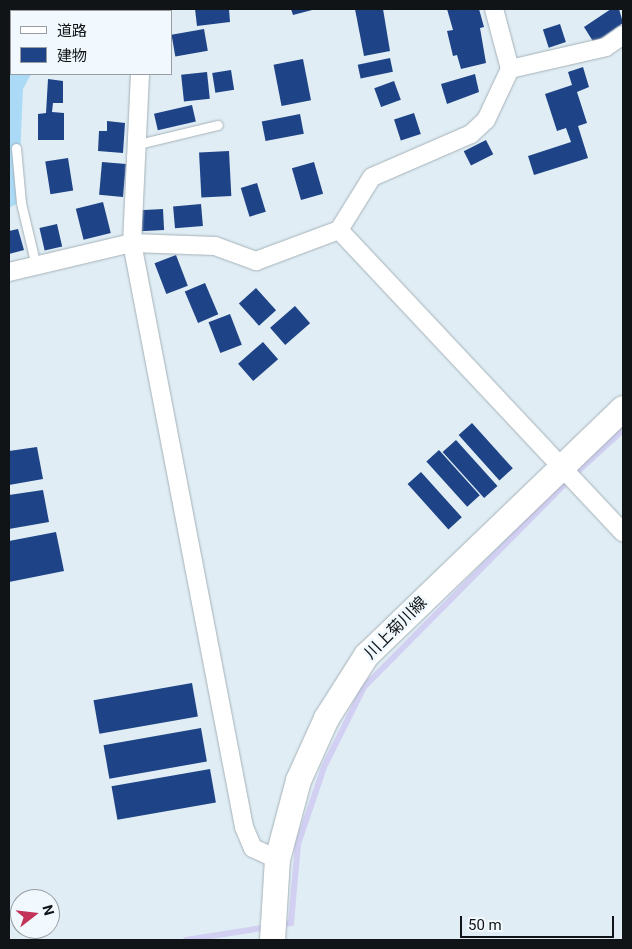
<!DOCTYPE html>
<meta charset="utf-8">
<style>
body{margin:0}
#map{position:relative;width:632px;height:949px;overflow:hidden;background:#e0edf4;font-family:Roboto,"Noto Sans JP",sans-serif}
div>[style]{position:absolute}
[style*='--x']{left:calc(var(--x)*1px);top:calc(var(--y)*1px);width:calc(var(--w)*1px);rotate:calc(var(--a)*1deg)}
.green>*{inset:0;background:#aadaf6}
.stream>*{height:6px;margin:-3px;padding:0 3px;transform-origin:3px;border-radius:3px;background:#d1cff2}
.building>*{inset:0;background:#1e4387;transform-origin:0 0}
.roads{filter:drop-shadow(0 0 1px #a5b1b8) drop-shadow(0 0 1px #a5b1b8)}
.lane>*{height:9px;margin:-4.5px;padding:0 4.5px;transform-origin:4.5px;border-radius:4.5px;background:#fff}
.street>*{height:18px;margin:-9px;padding:0 9px;transform-origin:9px;border-radius:9px;background:#fff}
.secondary>*{height:25px;margin:-12.5px;padding:0 12.5px;transform-origin:12.5px;border-radius:12.5px;background:#fff}
span{translate:-50% -50%;white-space:nowrap;text-align:center;line-height:1.15;-webkit-text-stroke:5px #f1f9fe;paint-order:stroke}
.street-label{font-size:16px;color:#101417}
.frame{position:absolute;inset:0;border:10px solid #101417;pointer-events:none}
.legend{position:absolute;left:10px;top:10px;width:162px;height:65px;box-sizing:border-box;background:#f1f9fe;border:1px solid #979da2;margin:0;padding:6px 9px;list-style:none;font-size:15px;color:#101417}
.legend li{display:flex;align-items:center;gap:10px;height:25px}
.legend b{width:25px;border:1px solid #979da2}
.north{position:absolute;left:10px;top:889px;width:50px;height:50px;box-sizing:border-box;background:#f1f9fe;border:1px solid #979da2;border-radius:50%;rotate:74deg;font-size:14px;font-weight:700;line-height:20px;text-align:center;color:#101417}
.north::after{content:'';display:block;margin:auto;width:18px;height:22px;background:#c23259;clip-path:polygon(50% 0,100% 100%,50% 72%,0 100%)}
.scale{position:absolute;left:460px;top:916px;width:154px;height:22px;box-sizing:border-box;border:2px solid #101417;border-top:0;padding-left:6px;font-size:15px;line-height:18px;white-space:nowrap;color:#101417;-webkit-text-stroke:4px #f1f9fe;paint-order:stroke}
</style>
<div id="map">
<div class="green">
<i style="clip-path:polygon(9px 9px,31px 11px,11px 11px,11px 74px,31px 74px,23px 89px,18px 203px,9px 208px)"></i>
</div>
<div class="stream">
<i style="--x:277;--y:925;--w:14;--a:-8"></i>
<i style="--x:291;--y:923;--w:79;--a:-84.9"></i>
<i style="--x:298;--y:844;--w:81;--a:-71.3"></i>
<i style="--x:324;--y:767;--w:89;--a:-63.4"></i>
<i style="--x:364;--y:687;--w:303;--a:-45.3"></i>
<i style="--x:577;--y:472;--w:62;--a:-42.4"></i>
<i style="--x:186;--y:940;--w:83;--a:-9"></i>
</div>
<div class="building">
<i style="left:96px;top:9px;width:27px;height:2px"></i>
<i style="clip-path:polygon(195px 9px,229px 9px,230px 22px,197px 26px)"></i>
<i style="clip-path:polygon(291px 9px,316px 9px,293px 15px)"></i>
<i style="clip-path:polygon(355px 9px,383px 9px,390px 51px,364px 56px)"></i>
<i style="clip-path:polygon(447px 9px,479px 9px,484px 27px,480px 28px,486px 63px,461px 69px,457px 55px,453px 56px,447px 31px,453px 30px)"></i>
<i style="clip-path:polygon(611px 9px,619px 9px,623px 23px,594px 43px,584px 27px)"></i>
<i style="left:560px;top:24px;width:19px;height:18px;rotate:72deg"></i>
<i style="left:204px;top:29px;width:22px;height:33px;rotate:80deg"></i>
<i style="left:390px;top:58px;width:14px;height:33px;rotate:78deg"></i>
<i style="left:303px;top:59px;width:42px;height:30px;rotate:79deg"></i>
<i style="clip-path:polygon(583px 67px,589px 87px,577px 92px,587px 123px,578px 126px,588px 158px,534px 175px,528px 156px,571px 142px,566px 128px,557px 131px,545px 94px,572px 85px,568px 72px)"></i>
<i style="left:231px;top:70px;width:20px;height:19px;rotate:81deg"></i>
<i style="left:207px;top:72px;width:27px;height:26px;rotate:84deg"></i>
<i style="clip-path:polygon(475px 74px,479px 92px,447px 104px,441px 84px)"></i>
<i style="clip-path:polygon(48px 79px,63px 81px,63px 103px,53px 103px,52px 112px,64px 113px,64px 140px,38px 140px,38px 114px,46px 113px)"></i>
<i style="left:394px;top:81px;width:20px;height:21px;rotate:70deg"></i>
<i style="left:192px;top:105px;width:17px;height:39px;rotate:77deg"></i>
<i style="left:414px;top:113px;width:22px;height:21px;rotate:72deg"></i>
<i style="left:300px;top:114px;width:20px;height:39px;rotate:79deg"></i>
<i style="clip-path:polygon(107px 121px,125px 123px,123px 153px,98px 151px,99px 131px,107px 131px)"></i>
<i style="left:486px;top:140px;width:16px;height:25px;rotate:63deg"></i>
<i style="left:229px;top:151px;width:45px;height:30px;rotate:87deg"></i>
<i style="left:68px;top:158px;width:33px;height:23px;rotate:81deg"></i>
<i style="left:102px;top:162px;width:24px;height:33px;rotate:5deg"></i>
<i style="left:314px;top:162px;width:33px;height:23px;rotate:74deg"></i>
<i style="left:257px;top:183px;width:30px;height:17px;rotate:73deg"></i>
<i style="left:103px;top:202px;width:32px;height:28px;rotate:76deg"></i>
<i style="left:201px;top:204px;width:22px;height:28px;rotate:85deg"></i>
<i style="left:163px;top:209px;width:21px;height:24px;rotate:87deg"></i>
<i style="left:57px;top:224px;width:23px;height:18px;rotate:77deg"></i>
<i style="clip-path:polygon(18px 229px,24px 250px,9px 254px,9px 231px)"></i>
<i style="left:176px;top:255px;width:33px;height:23px;rotate:69deg"></i>
<i style="left:205px;top:283px;width:34px;height:22px;rotate:67deg"></i>
<i style="left:256px;top:288px;width:30px;height:23px;rotate:48deg"></i>
<i style="left:295px;top:306px;width:23px;height:33px;rotate:49deg"></i>
<i style="left:230px;top:314px;width:33px;height:23px;rotate:69deg"></i>
<i style="left:263px;top:342px;width:23px;height:33px;rotate:49deg"></i>
<i style="left:472px;top:423px;width:61px;height:18px;rotate:48deg"></i>
<i style="left:456px;top:440px;width:62px;height:18px;rotate:48deg"></i>
<i style="clip-path:polygon(37px 447px,43px 479px,9px 485px,9px 451px)"></i>
<i style="left:439px;top:450px;width:61px;height:17px;rotate:48deg"></i>
<i style="left:421px;top:472px;width:61px;height:18px;rotate:48deg"></i>
<i style="clip-path:polygon(43px 490px,49px 522px,9px 529px,9px 495px)"></i>
<i style="clip-path:polygon(56px 532px,64px 571px,9px 582px,9px 541px)"></i>
<i style="left:192px;top:683px;width:34px;height:100px;rotate:80deg"></i>
<i style="left:201px;top:728px;width:34px;height:99px;rotate:80deg"></i>
<i style="left:210px;top:769px;width:34px;height:100px;rotate:80deg"></i>
</div>
<div class="roads">
<div class="lane">
<i style="--x:138;--y:144;--w:82;--a:-13.4"></i>
<i style="--x:16;--y:148;--w:55;--a:84.8"></i>
<i style="--x:21;--y:203;--w:65;--a:76.6"></i>
</div>
<div class="street">
<i style="--x:141;--y:11;--w:2;--a:-90"></i>
<i style="--x:510;--y:69;--w:98;--a:-12.9"></i>
<i style="--x:606;--y:47;--w:21;--a:-35"></i>
<i style="--x:140;--y:74;--w:169;--a:92.7"></i>
<i style="--x:132;--y:243;--w:595;--a:79.14"></i>
<i style="--x:244;--y:827;--w:23;--a:67"></i>
<i style="--x:253;--y:848;--w:26;--a:25"></i>
<i style="--x:339;--y:230;--w:415;--a:46.8"></i>
<i style="--x:9;--y:272;--w:126;--a:-13.3"></i>
<i style="--x:132;--y:243;--w:83;--a:2.1"></i>
<i style="--x:215;--y:246;--w:44;--a:20.1"></i>
<i style="--x:256;--y:261;--w:89;--a:-20.5"></i>
<i style="--x:339;--y:230;--w:62;--a:-58.1"></i>
<i style="--x:372;--y:177;--w:108;--a:-23.5"></i>
<i style="--x:471;--y:134;--w:21;--a:-43"></i>
<i style="--x:486;--y:120;--w:56;--a:-64.8"></i>
<i style="--x:510;--y:69;--w:62;--a:-104.9"></i>
</div>
<div class="secondary">
<i style="--x:272;--y:940;--w:81;--a:-86.5"></i>
<i style="--x:277;--y:859;--w:82;--a:-75.1"></i>
<i style="--x:298;--y:780;--w:68;--a:-65.7"></i>
<i style="--x:326;--y:718;--w:75;--a:-57.6"></i>
<i style="--x:366;--y:655;--w:356;--a:-43.9"></i>
</div>
</div>
<div class="street-label">
<span style="left:396px;top:628px;rotate:-45deg">川上菊川線</span>
</div>
<div class="frame"></div>
<ul class="legend">
<li><b style="height:6px;background:#fff"></b>道路</li>
<li><b style="height:14px;background:#1e4387"></b>建物</li>
</ul>
<div class="north">N</div>
<div class="scale">50 m</div>
</div>
